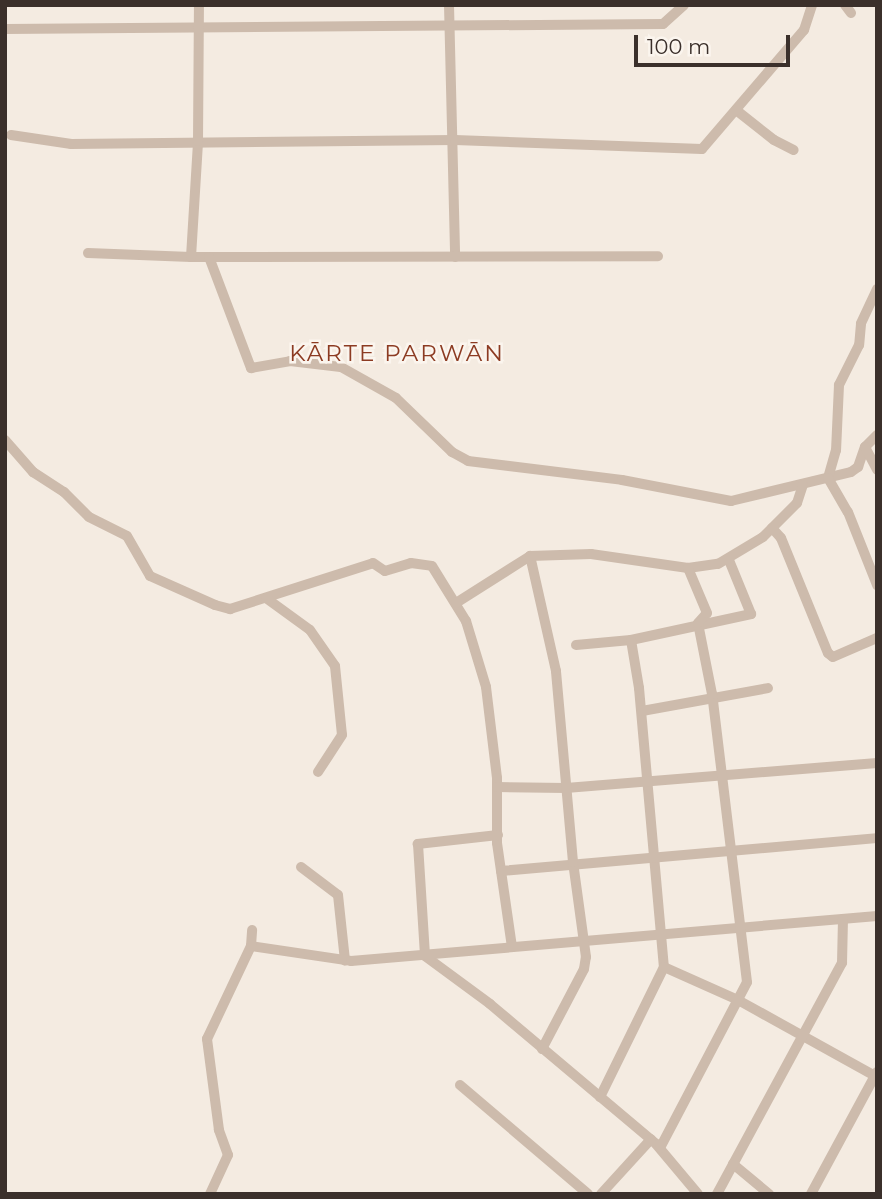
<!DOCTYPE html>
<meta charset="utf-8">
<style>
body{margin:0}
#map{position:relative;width:882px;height:1199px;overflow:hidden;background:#f4ebe1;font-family:Montserrat,sans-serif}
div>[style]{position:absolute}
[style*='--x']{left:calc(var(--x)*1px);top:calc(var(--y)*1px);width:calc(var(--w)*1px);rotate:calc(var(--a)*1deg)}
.street>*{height:10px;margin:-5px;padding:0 5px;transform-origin:5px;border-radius:5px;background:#cdbbac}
span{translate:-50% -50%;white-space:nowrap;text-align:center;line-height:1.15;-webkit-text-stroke:5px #fbf5ee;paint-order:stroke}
.neighbourhood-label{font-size:23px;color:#8c3b22;letter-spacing:2px}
.frame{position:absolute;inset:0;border:7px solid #3b302b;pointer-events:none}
.scale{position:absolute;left:634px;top:35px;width:156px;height:32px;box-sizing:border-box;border:4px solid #3b302b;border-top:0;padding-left:9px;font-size:21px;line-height:24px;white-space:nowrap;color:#3b302b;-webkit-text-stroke:5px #fbf5ee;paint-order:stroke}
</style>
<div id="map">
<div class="street">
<i style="--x:449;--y:5;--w:252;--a:88.6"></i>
<i style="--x:845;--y:5;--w:10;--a:53"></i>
<i style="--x:5;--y:29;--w:658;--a:-0.44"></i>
<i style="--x:663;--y:24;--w:28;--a:-42"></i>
<i style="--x:736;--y:110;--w:48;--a:38.3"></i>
<i style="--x:774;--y:140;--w:22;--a:27"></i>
<i style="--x:11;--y:135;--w:61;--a:8.5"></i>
<i style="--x:71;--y:144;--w:384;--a:-0.6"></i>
<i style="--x:455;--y:140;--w:247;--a:2.1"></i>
<i style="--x:702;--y:149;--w:157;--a:-49.4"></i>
<i style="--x:804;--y:30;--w:26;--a:-72"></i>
<i style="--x:88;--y:253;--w:103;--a:2.2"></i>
<i style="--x:191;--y:257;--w:467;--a:-0.1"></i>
<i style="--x:191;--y:257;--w:116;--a:-86.5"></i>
<i style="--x:198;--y:141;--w:136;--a:-89.6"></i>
<i style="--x:209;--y:257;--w:119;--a:69.3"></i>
<i style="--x:251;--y:368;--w:40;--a:-10"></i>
<i style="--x:290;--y:361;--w:51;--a:6.7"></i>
<i style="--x:341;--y:367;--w:63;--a:29.4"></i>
<i style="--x:396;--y:398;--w:78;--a:44"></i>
<i style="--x:452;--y:452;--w:18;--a:29"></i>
<i style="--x:468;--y:461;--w:155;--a:7"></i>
<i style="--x:622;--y:480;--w:111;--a:10.9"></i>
<i style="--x:731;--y:501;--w:123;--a:-13.6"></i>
<i style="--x:851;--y:472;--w:9;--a:-36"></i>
<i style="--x:858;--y:467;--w:21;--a:-71"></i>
<i style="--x:877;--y:289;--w:38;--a:115"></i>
<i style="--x:861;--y:324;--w:21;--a:95"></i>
<i style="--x:859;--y:345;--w:45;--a:116.6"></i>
<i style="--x:839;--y:385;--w:65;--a:92.6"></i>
<i style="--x:836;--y:450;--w:29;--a:106"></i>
<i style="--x:828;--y:478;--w:39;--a:60"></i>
<i style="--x:848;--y:512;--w:79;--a:68.3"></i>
<i style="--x:877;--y:435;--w:17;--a:135"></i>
<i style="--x:865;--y:447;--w:26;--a:62"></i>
<i style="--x:5;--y:440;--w:43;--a:48.8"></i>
<i style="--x:33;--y:472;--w:37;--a:33"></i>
<i style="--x:64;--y:492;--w:35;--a:45"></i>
<i style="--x:89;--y:517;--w:42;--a:26.6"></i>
<i style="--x:127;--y:536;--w:46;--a:60.1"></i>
<i style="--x:150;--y:576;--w:71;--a:24"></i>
<i style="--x:215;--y:605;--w:16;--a:15"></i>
<i style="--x:230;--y:609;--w:150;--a:-17.8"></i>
<i style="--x:373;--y:563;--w:14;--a:34"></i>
<i style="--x:385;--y:571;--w:27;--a:-17"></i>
<i style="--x:411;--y:563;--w:21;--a:8"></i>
<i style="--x:432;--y:566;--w:65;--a:58.3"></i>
<i style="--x:466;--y:621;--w:69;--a:73.1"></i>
<i style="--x:486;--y:687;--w:92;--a:83.1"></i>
<i style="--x:497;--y:778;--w:65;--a:90"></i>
<i style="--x:497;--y:843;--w:105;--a:81.8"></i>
<i style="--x:772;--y:528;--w:13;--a:48"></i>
<i style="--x:781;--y:538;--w:124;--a:67.8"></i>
<i style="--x:828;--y:653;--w:6;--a:39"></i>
<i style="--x:833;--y:657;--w:48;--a:-23.4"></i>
<i style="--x:266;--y:598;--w:54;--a:36"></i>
<i style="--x:310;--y:630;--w:44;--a:55.2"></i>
<i style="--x:335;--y:666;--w:69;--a:84.2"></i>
<i style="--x:342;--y:735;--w:44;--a:123"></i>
<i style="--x:456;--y:603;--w:88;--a:-32.4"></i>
<i style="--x:631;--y:640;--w:123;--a:-12.2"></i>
<i style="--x:751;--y:614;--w:58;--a:-112.2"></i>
<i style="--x:576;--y:645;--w:55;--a:-5.2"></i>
<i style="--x:631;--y:640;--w:49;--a:80.5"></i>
<i style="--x:639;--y:688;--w:280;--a:84.9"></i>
<i style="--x:664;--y:967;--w:145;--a:116.2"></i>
<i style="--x:642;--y:711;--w:128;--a:-10.3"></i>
<i style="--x:497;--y:787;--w:69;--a:0.8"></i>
<i style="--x:566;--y:788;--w:312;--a:-4.6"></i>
<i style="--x:498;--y:835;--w:81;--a:173.6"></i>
<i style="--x:418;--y:844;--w:112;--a:86.4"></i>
<i style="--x:425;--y:956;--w:81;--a:36.4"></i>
<i style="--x:490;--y:1004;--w:217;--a:40.1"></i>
<i style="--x:656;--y:1144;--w:65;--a:50"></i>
<i style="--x:301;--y:867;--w:46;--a:37.1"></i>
<i style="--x:338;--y:895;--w:66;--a:83.9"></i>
<i style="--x:501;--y:871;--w:377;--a:-5"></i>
<i style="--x:251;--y:946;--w:101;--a:8.5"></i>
<i style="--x:351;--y:961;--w:528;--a:-4.89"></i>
<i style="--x:664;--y:967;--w:81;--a:24"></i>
<i style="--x:738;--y:1000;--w:157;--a:29"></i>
<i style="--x:542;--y:1049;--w:90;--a:-62.3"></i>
<i style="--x:584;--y:969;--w:12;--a:-81"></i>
<i style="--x:586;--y:957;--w:96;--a:-97.8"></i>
<i style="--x:573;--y:862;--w:192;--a:-95.1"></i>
<i style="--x:556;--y:671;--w:118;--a:-102.7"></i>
<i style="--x:530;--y:556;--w:61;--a:-1.9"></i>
<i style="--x:591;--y:554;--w:98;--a:8.2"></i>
<i style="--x:688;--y:568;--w:30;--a:-8"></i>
<i style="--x:718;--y:564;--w:52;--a:-31"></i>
<i style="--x:763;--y:537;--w:48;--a:-45"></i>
<i style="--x:797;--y:503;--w:19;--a:-72"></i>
<i style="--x:460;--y:1085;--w:168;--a:40.4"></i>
<i style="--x:660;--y:1148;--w:187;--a:-62.3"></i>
<i style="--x:747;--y:982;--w:290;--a:-96.9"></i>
<i style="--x:712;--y:694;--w:72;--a:-101.2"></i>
<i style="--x:698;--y:623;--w:13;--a:-48"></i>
<i style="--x:707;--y:613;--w:49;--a:-112.9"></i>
<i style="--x:733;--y:1164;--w:47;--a:39.8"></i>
<i style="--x:210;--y:1194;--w:43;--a:-65.2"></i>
<i style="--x:228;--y:1155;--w:27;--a:-110"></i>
<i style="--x:219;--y:1130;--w:92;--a:-97.5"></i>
<i style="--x:207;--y:1039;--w:103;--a:-64.7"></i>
<i style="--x:251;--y:946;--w:16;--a:-86"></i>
<i style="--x:601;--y:1194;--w:74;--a:-47.7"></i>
<i style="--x:717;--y:1194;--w:263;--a:-61.6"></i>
<i style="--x:842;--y:963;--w:44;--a:-88.7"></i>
<i style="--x:811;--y:1194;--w:139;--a:-61.6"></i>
</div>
<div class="neighbourhood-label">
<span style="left:397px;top:353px">KĀRTE PARWĀN</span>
</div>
<div class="frame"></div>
<div class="scale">100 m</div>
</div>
